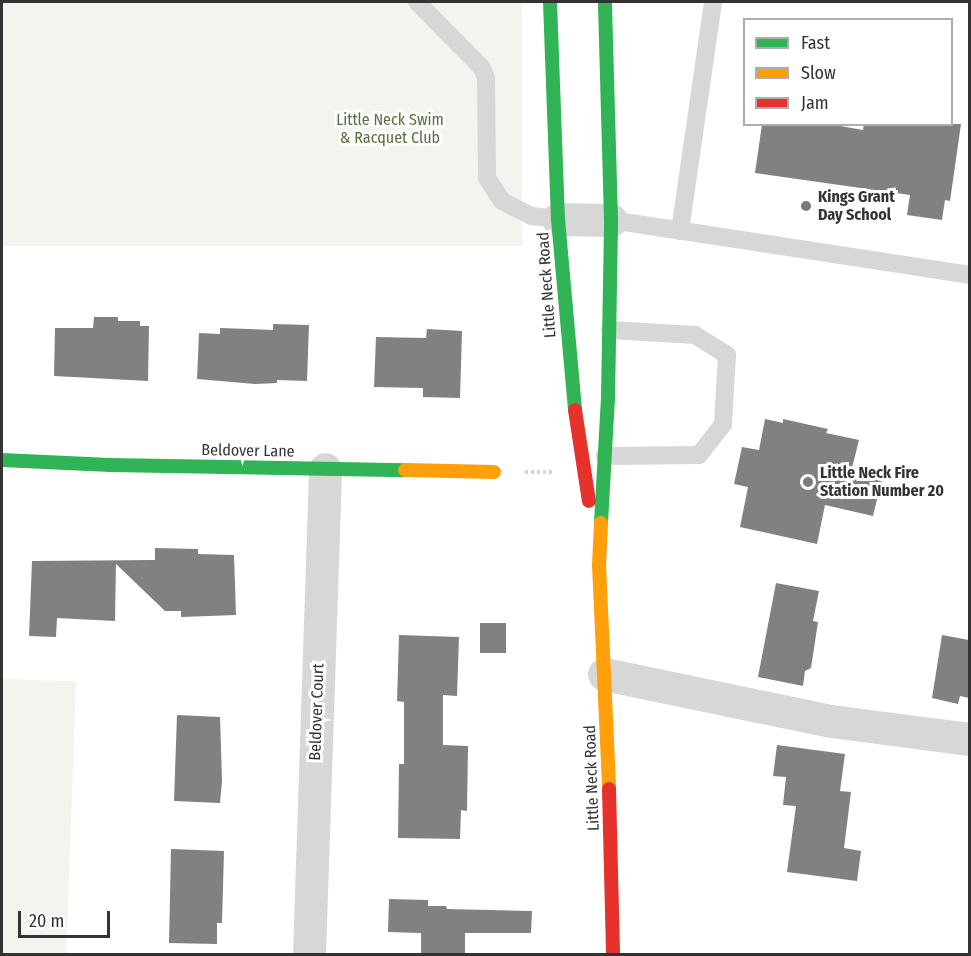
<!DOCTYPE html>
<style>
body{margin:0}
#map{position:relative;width:971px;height:956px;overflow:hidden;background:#fff;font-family:"Fira Sans Condensed",sans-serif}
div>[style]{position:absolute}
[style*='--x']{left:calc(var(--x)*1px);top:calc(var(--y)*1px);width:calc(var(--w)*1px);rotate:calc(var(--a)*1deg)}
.green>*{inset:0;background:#f1f5ed;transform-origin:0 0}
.building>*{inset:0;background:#818181;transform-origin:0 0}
.path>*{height:4px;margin-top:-2px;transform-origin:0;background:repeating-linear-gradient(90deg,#d6d6d6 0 3px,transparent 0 6px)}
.lane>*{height:18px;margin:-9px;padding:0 9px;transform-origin:9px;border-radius:9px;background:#d7d7d7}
.street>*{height:33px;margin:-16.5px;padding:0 16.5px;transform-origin:16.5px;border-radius:16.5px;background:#d7d7d7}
.fast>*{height:14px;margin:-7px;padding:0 7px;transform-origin:7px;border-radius:7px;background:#30b455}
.slow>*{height:14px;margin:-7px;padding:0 7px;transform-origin:7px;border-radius:7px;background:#ff9f0a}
.jam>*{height:14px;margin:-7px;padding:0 7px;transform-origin:7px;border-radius:7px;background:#e5322d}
.dots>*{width:16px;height:16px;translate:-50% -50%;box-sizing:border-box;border:3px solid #fff;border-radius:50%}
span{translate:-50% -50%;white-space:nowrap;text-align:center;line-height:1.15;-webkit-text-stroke:6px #fff;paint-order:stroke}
.park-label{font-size:16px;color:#56703f}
.poi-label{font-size:16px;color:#333;font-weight:700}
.left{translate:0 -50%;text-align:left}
.street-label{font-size:16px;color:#333}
.frame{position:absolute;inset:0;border:3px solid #333;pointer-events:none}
.legend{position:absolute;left:743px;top:18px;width:210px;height:108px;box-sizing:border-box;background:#fff;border:2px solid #adadad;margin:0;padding:8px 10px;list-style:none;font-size:18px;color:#333}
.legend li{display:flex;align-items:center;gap:12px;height:30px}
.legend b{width:30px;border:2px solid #adadad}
.scale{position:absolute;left:18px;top:911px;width:92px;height:27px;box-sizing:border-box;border:3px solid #333;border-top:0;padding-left:8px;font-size:18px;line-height:21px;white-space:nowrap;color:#333;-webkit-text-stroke:4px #fff;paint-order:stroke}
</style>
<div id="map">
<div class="green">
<i style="left:2px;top:2px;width:520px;height:244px"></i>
<i style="left:2px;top:679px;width:74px;height:275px;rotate:2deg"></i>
</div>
<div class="building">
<i style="clip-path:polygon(762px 124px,829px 124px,863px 130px,864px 124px,961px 124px,950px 201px,945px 200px,942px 220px,907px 215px,910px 195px,755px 173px)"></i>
<i style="clip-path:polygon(94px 317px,118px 317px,118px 321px,140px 321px,140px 326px,149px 326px,148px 381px,54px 376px,55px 328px,93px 328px)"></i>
<i style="clip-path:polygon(273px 324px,309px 325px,307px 381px,277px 380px,277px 383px,255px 384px,197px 379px,199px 333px,220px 334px,220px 328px,273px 330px)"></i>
<i style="clip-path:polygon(427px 329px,462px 331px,460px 398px,423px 397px,423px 388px,374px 387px,376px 337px,426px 338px)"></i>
<i style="clip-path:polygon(765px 419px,783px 423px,783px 419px,828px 429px,826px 433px,859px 440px,851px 472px,882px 479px,873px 516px,825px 505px,817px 544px,740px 527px,748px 487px,734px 484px,742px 447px,759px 450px)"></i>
<i style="clip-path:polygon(155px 548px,198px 549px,198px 554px,234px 555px,236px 615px,181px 617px,181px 611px,165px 611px,116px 564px,115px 621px,57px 618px,56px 637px,29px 636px,32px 561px,155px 560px)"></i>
<i style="clip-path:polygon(776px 583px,819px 591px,813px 621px,818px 622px,811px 668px,805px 671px,803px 686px,758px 677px)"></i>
<i style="left:480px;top:623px;width:26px;height:30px"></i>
<i style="clip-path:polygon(399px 635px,459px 637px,457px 696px,443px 695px,443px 745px,468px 746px,467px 811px,461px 810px,460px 839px,398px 838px,399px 764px,404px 764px,404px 702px,397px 701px)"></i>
<i style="clip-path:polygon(942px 635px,969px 640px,969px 698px,960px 696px,958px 704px,932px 698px)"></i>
<i style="clip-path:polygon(177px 715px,220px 717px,222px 781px,220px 803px,174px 801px)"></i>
<i style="clip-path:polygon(777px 745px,845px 754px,840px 791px,851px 792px,844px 848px,861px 851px,857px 881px,787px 872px,796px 806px,783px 805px,786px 777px,773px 776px)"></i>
<i style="clip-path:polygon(171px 849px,224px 851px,222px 923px,217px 923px,217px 944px,169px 943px)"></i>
<i style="clip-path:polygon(389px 899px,428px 900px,428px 906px,446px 906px,447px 909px,532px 911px,531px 933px,465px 933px,465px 954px,421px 954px,421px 933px,388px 932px)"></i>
</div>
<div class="path">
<i style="--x:525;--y:472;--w:29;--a:0"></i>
</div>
<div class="lane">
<i style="--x:417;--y:2;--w:93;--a:45.4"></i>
<i style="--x:482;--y:68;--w:11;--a:68"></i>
<i style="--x:486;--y:78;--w:100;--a:89.4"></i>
<i style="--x:487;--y:178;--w:27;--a:57"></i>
<i style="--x:502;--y:201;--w:34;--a:27"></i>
<i style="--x:532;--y:216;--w:26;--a:7"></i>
<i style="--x:611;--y:220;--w:363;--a:8.7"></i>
<i style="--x:680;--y:231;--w:231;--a:-81.8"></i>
<i style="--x:605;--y:456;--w:94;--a:-0.6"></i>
<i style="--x:699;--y:455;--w:39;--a:-52"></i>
<i style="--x:723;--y:424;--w:69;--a:-86.7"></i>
<i style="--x:727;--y:355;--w:38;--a:-148"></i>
<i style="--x:695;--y:335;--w:85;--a:-176.6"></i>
</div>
<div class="street">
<i style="--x:558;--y:219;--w:53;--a:1.1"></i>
<i style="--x:604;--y:674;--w:232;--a:11.7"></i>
<i style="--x:831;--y:721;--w:140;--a:7.4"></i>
<i style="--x:309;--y:954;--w:485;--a:-88.1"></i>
</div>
<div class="fast">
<i style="--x:550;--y:2;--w:217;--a:87.9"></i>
<i style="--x:558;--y:219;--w:192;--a:84.9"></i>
<i style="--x:2;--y:460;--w:108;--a:2.7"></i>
<i style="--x:110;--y:465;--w:295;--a:1"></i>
<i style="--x:601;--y:523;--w:125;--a:-86.8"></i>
<i style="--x:608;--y:398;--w:178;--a:-89"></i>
<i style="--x:611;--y:220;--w:218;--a:-91.6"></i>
</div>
<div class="slow">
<i style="--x:405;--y:470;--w:89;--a:1.3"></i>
<i style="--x:601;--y:523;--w:42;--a:92.7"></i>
<i style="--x:599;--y:565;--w:224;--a:87.4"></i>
</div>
<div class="jam">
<i style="--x:575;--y:410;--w:92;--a:81.3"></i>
<i style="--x:609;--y:789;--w:165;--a:88.6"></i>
</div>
<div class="dots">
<i style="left:806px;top:206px;background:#7a7a7a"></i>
<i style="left:808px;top:482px;background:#7a7a7a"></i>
</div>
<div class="park-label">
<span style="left:390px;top:129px">Little Neck Swim<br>&amp; Racquet Club</span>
</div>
<div class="poi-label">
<span class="left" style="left:818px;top:206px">Kings Grant<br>Day School</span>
<span class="left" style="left:820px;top:482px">Little Neck Fire<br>Station Number 20</span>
</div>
<div class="street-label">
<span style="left:547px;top:285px;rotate:-94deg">Little Neck Road</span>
<span style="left:248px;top:451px;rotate:1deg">Beldover Lane</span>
<span style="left:317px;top:712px;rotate:-88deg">Beldover Court</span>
<span style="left:592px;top:778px;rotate:-92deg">Little Neck Road</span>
</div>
<div class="frame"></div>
<ul class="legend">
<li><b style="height:8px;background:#30b455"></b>Fast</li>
<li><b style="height:8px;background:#ff9f0a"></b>Slow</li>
<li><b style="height:8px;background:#e5322d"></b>Jam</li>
</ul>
<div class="scale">20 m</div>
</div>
